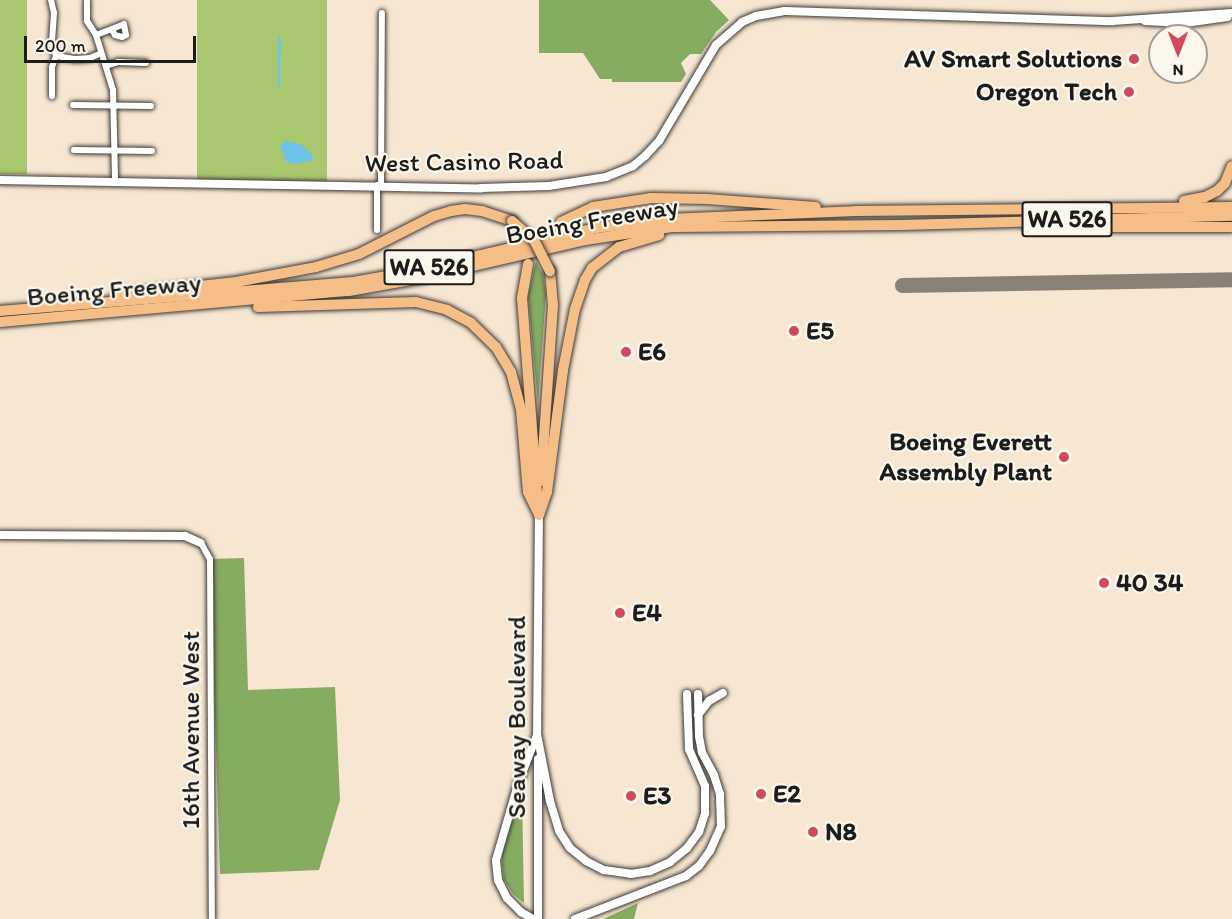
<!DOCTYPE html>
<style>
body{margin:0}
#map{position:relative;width:1232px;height:919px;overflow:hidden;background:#f7e6d1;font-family:Itim,sans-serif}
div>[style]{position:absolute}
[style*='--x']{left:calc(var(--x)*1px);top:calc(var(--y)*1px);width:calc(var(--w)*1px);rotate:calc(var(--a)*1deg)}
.green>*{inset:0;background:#a9c76f;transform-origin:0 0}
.forest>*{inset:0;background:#86ac62}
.water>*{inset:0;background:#6ec3eb}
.taxiway>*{height:15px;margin:-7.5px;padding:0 7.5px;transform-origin:7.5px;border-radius:7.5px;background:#8a8176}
.motorway-tunnel>*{height:10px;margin-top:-5px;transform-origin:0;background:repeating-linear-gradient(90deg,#cbbead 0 10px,transparent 0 15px)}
.roads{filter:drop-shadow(0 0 2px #3d3a37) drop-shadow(0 0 2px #3d3a37)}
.minor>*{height:6px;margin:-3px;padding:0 3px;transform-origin:3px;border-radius:3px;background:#fff}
.tertiary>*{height:8px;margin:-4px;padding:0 4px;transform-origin:4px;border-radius:4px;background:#fff}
.motorway>*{height:10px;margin:-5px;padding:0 5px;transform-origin:5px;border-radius:5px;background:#f6be87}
.bridges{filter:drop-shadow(0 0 2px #3d3a37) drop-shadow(0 0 2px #3d3a37)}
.motorway-bridge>*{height:10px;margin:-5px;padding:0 5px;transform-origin:5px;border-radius:5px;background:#f6be87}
.dots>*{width:16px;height:16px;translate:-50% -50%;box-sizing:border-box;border:3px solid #fbf7ec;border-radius:50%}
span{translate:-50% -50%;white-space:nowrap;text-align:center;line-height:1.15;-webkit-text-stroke:4.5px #fbf7ec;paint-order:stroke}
.shield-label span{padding:2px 4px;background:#fbf7ec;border:2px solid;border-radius:4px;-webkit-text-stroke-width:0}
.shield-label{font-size:24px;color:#1c1c1c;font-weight:700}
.poi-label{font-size:26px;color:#1c1c1c;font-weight:700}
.right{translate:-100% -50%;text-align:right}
.left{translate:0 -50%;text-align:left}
.street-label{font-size:26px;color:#1c1c1c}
.north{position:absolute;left:1148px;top:24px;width:60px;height:60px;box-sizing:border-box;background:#fbf7ec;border:2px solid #a29f99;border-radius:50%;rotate:180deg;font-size:16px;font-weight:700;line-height:24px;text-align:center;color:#1c1c1c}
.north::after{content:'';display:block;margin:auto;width:21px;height:27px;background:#d1495b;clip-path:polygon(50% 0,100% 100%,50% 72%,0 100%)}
.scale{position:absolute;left:24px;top:36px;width:172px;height:27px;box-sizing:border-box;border:3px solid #1c1c1c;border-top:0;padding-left:8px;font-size:18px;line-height:21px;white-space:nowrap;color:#1c1c1c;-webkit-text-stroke:4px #fbf7ec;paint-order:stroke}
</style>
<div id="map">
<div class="green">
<i style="left:0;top:0;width:27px;height:174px"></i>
<i style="left:197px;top:0;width:130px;height:182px"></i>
</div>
<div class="forest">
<i style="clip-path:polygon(539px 0,710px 0,729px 20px,716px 32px,701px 54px,690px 54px,681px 63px,686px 74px,681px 82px,612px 82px,612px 79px,600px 79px,583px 53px,539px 53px)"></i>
<i style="clip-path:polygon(536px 261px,543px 275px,546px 294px,538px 403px,528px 296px)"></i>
<i style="clip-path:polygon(244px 558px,248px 690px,335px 687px,340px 800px,319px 870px,220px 874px,210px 559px)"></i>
<i style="clip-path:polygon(522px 794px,524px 903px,513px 894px,504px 880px,502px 866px,502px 849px)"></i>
<i style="clip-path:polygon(638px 903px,634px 919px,603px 919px)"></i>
</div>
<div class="water">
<i style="clip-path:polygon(278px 34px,281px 40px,280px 90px,278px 88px)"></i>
<i style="clip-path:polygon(286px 141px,302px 145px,312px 155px,313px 160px,297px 164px,286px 162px,280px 145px)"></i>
</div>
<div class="taxiway">
<i style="--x:902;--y:285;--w:330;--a:-1"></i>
</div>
<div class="motorway-tunnel">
<i style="--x:538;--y:245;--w:33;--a:-45"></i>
</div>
<div class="roads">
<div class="minor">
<i style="--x:51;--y:0;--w:13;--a:77"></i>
<i style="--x:54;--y:13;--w:32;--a:94"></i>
<i style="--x:52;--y:45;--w:12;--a:70"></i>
<i style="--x:56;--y:56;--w:20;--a:9"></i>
<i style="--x:76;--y:59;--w:14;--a:-4"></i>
<i style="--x:90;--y:58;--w:12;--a:-24"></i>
<i style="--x:87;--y:0;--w:21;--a:90"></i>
<i style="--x:87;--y:21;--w:17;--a:57"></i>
<i style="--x:96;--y:35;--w:58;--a:72.8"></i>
<i style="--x:113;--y:90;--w:91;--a:88.7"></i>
<i style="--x:96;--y:35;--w:30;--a:-21"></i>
<i style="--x:124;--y:24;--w:11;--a:80"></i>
<i style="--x:126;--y:35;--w:4;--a:153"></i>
<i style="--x:122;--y:37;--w:7;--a:-164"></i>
<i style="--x:115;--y:35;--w:6;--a:-121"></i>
<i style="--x:106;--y:66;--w:13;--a:-18"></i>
<i style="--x:118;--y:62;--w:28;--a:2"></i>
<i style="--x:52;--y:96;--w:29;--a:-90"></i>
<i style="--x:52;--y:67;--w:12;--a:-70"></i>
<i style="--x:73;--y:105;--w:78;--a:0.7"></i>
<i style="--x:74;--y:150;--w:78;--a:0.7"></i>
<i style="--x:377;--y:185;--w:45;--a:90"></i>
<i style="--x:381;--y:185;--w:172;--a:-89.7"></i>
<i style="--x:201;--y:543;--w:18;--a:61"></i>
<i style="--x:210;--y:559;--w:360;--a:89.7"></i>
</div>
<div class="tertiary">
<i style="--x:1145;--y:21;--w:40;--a:2.9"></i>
<i style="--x:1185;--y:23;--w:43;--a:-7.9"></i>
<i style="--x:0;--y:180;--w:481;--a:1"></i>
<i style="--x:481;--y:188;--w:68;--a:-1.7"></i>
<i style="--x:549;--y:186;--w:58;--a:-9"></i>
<i style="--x:606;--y:177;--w:29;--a:-22"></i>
<i style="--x:633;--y:166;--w:16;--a:-40"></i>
<i style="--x:645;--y:156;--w:21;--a:-47"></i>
<i style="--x:659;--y:141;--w:112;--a:-59.3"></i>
<i style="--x:716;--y:45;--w:35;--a:-41"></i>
<i style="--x:742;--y:22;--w:15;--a:-23"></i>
<i style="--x:756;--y:16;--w:29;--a:-10"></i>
<i style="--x:785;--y:11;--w:327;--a:1.8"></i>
<i style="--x:1112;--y:21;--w:120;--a:-3.8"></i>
<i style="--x:0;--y:535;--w:185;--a:0.3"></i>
<i style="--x:185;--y:536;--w:17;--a:24"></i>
<i style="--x:698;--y:715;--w:18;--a:-52"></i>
<i style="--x:709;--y:701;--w:16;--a:-30"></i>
<i style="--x:537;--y:734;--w:68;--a:79"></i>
<i style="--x:550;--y:801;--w:31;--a:73"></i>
<i style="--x:559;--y:831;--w:20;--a:57"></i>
<i style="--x:570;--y:848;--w:21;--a:39"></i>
<i style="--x:586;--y:861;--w:20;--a:27"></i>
<i style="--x:604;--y:870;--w:27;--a:8"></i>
<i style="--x:631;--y:874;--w:19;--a:-9"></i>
<i style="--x:650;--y:871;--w:22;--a:-24"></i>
<i style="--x:670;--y:862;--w:22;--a:-39"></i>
<i style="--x:687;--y:848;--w:20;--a:-53"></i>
<i style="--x:699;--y:832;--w:20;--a:-72"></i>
<i style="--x:705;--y:813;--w:27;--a:-90"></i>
<i style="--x:705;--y:786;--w:40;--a:-113.4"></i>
<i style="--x:689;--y:749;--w:55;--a:-92.1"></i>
<i style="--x:537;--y:738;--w:223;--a:-89.5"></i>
<i style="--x:538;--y:759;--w:160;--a:90"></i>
<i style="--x:533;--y:919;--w:14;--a:-150"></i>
<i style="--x:521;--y:912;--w:20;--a:-135"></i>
<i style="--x:507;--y:898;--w:20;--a:-117"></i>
<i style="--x:498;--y:880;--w:20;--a:-96"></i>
<i style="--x:496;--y:860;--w:82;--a:-73.8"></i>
<i style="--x:519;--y:781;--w:49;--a:-68.6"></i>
<i style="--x:575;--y:919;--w:119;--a:-21.2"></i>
<i style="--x:686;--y:876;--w:16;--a:-38"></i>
<i style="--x:699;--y:866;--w:19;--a:-54"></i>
<i style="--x:710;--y:851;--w:27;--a:-66"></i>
<i style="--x:721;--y:826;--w:32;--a:-92"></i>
<i style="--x:720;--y:794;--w:20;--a:-108"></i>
<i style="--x:714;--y:775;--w:26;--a:-118"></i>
<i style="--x:702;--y:752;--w:16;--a:-101"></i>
<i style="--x:699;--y:736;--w:42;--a:-91.4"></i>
</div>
<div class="motorway">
<i style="--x:1184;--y:201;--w:21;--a:-11"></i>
<i style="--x:1205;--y:197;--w:13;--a:-27"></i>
<i style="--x:1217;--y:191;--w:11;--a:-45"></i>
<i style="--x:1225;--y:183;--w:18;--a:-68"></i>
<i style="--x:561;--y:222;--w:35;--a:-25"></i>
<i style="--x:593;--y:207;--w:59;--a:-8.8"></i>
<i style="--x:651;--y:198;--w:56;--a:1"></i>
<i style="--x:707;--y:199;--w:109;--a:4.2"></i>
<i style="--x:1028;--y:227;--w:204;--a:0"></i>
<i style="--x:528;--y:264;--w:35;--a:100"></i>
<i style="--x:522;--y:298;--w:208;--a:85.6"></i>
<i style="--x:117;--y:295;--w:120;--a:-6.2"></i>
<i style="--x:236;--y:282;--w:81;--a:-10.6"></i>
<i style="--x:316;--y:267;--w:45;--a:-16.8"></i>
<i style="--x:359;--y:254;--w:84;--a:-26.9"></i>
<i style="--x:434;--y:216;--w:18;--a:-16"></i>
<i style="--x:451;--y:211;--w:14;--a:-8"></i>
<i style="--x:465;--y:209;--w:17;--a:7"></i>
<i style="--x:482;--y:211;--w:32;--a:18"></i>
<i style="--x:258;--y:307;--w:158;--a:-1.8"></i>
<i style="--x:416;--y:302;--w:32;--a:14"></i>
<i style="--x:447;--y:310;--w:27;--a:28"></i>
<i style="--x:471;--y:323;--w:35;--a:44"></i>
<i style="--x:496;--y:347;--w:29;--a:59"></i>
<i style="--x:511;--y:372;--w:38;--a:75"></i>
<i style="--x:521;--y:409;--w:83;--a:85.2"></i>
<i style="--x:528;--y:492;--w:25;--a:64"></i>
<i style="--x:0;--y:311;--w:354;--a:-4.7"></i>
<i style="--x:353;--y:282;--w:52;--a:-10"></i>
<i style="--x:404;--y:273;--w:197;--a:-13.2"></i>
<i style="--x:596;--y:228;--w:72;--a:-7.2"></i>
<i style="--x:667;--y:219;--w:188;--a:-2.4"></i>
<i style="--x:855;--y:211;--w:377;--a:-0.6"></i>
<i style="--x:0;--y:322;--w:350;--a:-5.1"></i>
<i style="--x:349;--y:291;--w:74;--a:-10.1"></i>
<i style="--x:422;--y:278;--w:167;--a:-13.1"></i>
<i style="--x:585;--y:240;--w:88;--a:-8.5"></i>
<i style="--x:672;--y:227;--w:230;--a:-0.5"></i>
<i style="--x:902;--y:225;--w:330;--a:-1.6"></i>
<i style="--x:541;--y:481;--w:176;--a:-86.1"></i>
<i style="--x:553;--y:305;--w:34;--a:-95"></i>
<i style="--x:539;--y:515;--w:24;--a:-71"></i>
<i style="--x:547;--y:492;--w:123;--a:-82.5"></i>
<i style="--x:563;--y:370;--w:62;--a:-78.9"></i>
<i style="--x:575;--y:309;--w:31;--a:-71"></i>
<i style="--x:585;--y:280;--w:14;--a:-60"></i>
<i style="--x:592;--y:268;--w:34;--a:-38"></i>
<i style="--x:619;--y:247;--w:42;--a:-16.7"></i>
</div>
</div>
<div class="bridges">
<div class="motorway-bridge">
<i style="--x:512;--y:221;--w:29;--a:41"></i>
<i style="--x:534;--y:240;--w:35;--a:63"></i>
</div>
</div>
<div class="dots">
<i style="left:1134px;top:59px;background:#d1495b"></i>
<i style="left:1129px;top:92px;background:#d1495b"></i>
<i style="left:794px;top:331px;background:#d1495b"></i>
<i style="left:626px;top:352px;background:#d1495b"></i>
<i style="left:1064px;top:457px;background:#d1495b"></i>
<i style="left:1104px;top:583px;background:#d1495b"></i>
<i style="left:620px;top:613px;background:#d1495b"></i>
<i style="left:761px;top:794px;background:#d1495b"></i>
<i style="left:631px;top:796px;background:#d1495b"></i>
<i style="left:813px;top:832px;background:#d1495b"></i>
</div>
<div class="shield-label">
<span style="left:1067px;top:219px">WA 526</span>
<span style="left:429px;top:267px">WA 526</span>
</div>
<div class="poi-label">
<span class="right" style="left:1122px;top:59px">AV Smart Solutions</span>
<span class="right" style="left:1117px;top:92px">Oregon Tech</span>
<span class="left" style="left:806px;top:331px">E5</span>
<span class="left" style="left:638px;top:352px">E6</span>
<span class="right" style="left:1052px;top:457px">Boeing Everett<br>Assembly Plant</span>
<span class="left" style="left:1116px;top:583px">40 34</span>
<span class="left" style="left:632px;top:613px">E4</span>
<span class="left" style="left:773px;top:794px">E2</span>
<span class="left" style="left:643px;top:796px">E3</span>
<span class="left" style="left:825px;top:832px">N8</span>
</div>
<div class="street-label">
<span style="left:464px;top:162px;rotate:-1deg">West Casino Road</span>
<span style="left:592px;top:221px;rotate:-10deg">Boeing Freeway</span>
<span style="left:114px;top:290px;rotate:-5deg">Boeing Freeway</span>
<span style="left:517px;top:717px;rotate:-90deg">Seaway Boulevard</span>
<span style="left:191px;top:730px;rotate:-90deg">16th Avenue West</span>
</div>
<div class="north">N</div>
<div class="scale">200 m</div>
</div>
